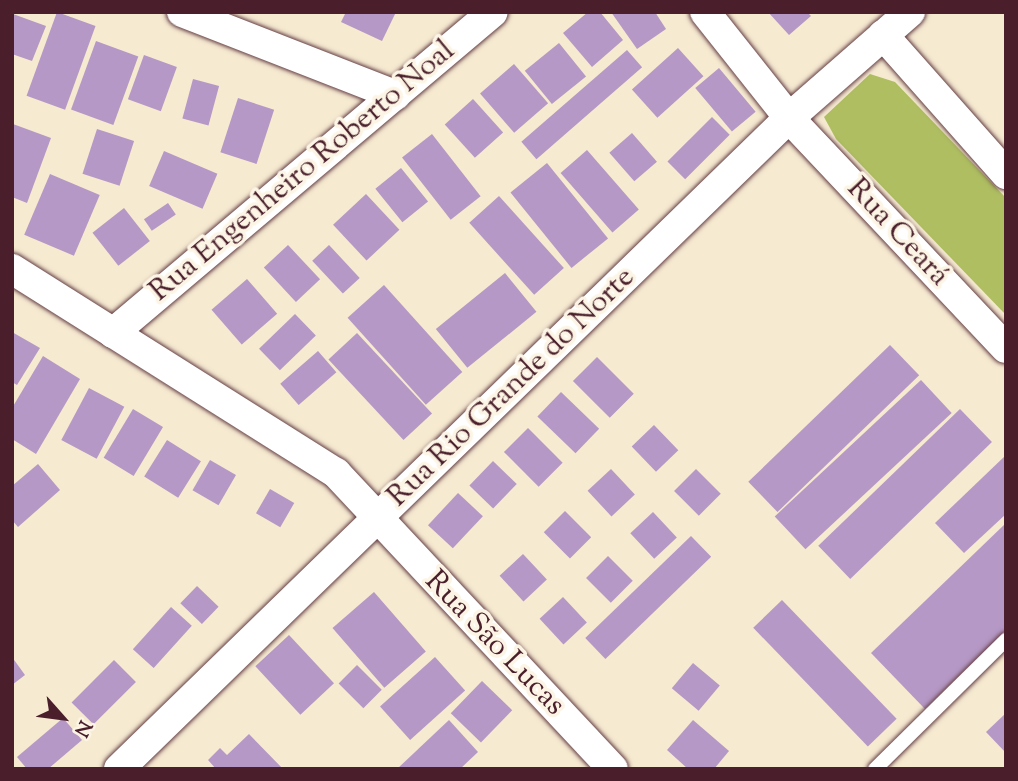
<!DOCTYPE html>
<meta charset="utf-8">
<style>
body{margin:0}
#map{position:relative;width:1018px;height:781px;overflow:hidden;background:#f6ead1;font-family:"Sorts Mill Goudy",serif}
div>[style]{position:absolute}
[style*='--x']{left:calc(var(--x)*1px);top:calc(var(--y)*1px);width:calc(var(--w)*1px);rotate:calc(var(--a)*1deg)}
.green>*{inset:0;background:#aebe61}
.building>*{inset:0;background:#b598c5;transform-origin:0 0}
.roads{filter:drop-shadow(0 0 2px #643d44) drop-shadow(0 0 2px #643d44)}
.service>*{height:14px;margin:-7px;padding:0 7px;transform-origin:7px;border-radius:7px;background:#fff}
.minor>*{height:30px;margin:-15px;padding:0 15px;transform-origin:15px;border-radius:15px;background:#fff}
span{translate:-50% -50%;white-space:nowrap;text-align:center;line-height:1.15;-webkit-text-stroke:7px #fcf5e5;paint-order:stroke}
.street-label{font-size:30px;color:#4a1f2b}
.frame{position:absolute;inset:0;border:14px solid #4a1f2b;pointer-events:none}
.north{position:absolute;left:28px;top:683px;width:70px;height:70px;-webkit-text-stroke:5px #fcf5e5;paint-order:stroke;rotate:118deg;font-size:19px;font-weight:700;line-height:28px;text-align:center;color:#4a1f2b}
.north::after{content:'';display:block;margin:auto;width:24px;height:32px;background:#4a1f2b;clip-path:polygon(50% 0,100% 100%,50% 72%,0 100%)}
</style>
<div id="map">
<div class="green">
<i style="clip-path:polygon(870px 74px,895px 82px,1006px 198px,1006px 315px,836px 139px,824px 117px)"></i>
</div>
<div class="building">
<i style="left:57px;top:12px;width:41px;height:89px;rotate:20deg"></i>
<i style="clip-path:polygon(346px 12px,396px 12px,382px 41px,341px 22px)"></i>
<i style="clip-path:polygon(588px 12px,600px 12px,623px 40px,592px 67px,563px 33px)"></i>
<i style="clip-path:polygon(611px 12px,655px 12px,666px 29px,637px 49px)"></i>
<i style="clip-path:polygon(768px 12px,807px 12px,811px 16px,789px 35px)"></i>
<i style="clip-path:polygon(13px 14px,46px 26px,32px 61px,12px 54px)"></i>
<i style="left:96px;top:41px;width:45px;height:73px;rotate:20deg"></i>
<i style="left:559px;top:43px;width:43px;height:44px;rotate:51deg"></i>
<i style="left:678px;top:48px;width:38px;height:62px;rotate:48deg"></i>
<i style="left:627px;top:50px;width:23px;height:140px;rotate:49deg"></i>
<i style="left:144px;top:55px;width:35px;height:47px;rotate:20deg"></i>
<i style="left:514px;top:64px;width:52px;height:45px;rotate:49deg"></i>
<i style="left:719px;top:68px;width:57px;height:31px;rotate:50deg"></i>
<i style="left:193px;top:79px;width:27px;height:41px;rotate:15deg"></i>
<i style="left:238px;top:98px;width:38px;height:57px;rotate:18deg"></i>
<i style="left:473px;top:99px;width:45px;height:38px;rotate:48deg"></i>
<i style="left:712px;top:117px;width:25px;height:63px;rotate:45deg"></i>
<i style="clip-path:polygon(13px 124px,51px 138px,27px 203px,12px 197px)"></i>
<i style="left:97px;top:129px;width:39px;height:47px;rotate:18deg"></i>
<i style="left:632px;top:133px;width:38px;height:30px;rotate:49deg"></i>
<i style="left:432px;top:134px;width:79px;height:38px;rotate:52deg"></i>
<i style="left:587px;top:150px;width:79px;height:35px;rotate:49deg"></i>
<i style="left:164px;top:151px;width:58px;height:38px;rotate:23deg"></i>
<i style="left:547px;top:163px;width:97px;height:47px;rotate:51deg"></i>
<i style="left:401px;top:168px;width:43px;height:33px;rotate:51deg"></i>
<i style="left:50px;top:174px;width:54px;height:66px;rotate:23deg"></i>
<i style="left:366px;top:194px;width:49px;height:45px;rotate:47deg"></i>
<i style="left:499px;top:196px;width:97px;height:40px;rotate:48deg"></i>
<i style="left:168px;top:203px;width:14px;height:29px;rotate:56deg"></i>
<i style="left:124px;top:208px;width:42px;height:40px;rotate:52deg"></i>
<i style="left:288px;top:245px;width:47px;height:33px;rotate:47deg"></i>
<i style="left:329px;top:245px;width:45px;height:23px;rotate:47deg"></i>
<i style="left:505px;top:273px;width:50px;height:89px;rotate:51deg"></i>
<i style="left:247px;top:279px;width:46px;height:47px;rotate:49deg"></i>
<i style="left:384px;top:285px;width:117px;height:49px;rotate:48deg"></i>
<i style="left:295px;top:314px;width:30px;height:50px;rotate:46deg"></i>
<i style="clip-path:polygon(12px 332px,40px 348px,17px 385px,12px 382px)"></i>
<i style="left:357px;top:333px;width:110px;height:39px;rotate:47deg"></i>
<i style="left:890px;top:345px;width:42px;height:197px;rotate:46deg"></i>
<i style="left:318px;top:351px;width:28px;height:50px;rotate:49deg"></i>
<i style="clip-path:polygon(43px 356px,80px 379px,36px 454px,12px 439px,12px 408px)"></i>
<i style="left:597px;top:357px;width:52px;height:34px;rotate:45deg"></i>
<i style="left:921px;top:380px;width:45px;height:200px;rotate:47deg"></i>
<i style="left:89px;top:388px;width:40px;height:59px;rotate:28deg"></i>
<i style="left:561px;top:392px;width:53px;height:34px;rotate:44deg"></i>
<i style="left:133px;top:409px;width:35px;height:57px;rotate:31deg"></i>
<i style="left:960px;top:409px;width:46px;height:197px;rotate:46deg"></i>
<i style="left:654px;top:425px;width:35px;height:31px;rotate:46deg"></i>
<i style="left:528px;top:428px;width:49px;height:34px;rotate:45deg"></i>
<i style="left:167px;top:440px;width:40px;height:43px;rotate:32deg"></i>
<i style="clip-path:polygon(1006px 455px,1006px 514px,964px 553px,935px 523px)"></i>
<i style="left:210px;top:460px;width:30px;height:35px;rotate:30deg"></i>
<i style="left:493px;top:461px;width:33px;height:34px;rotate:44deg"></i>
<i style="clip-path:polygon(38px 464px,60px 490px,18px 527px,12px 520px,12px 486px)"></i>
<i style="left:611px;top:469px;width:35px;height:32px;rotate:47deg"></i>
<i style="left:696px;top:469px;width:35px;height:31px;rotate:45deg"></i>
<i style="left:270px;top:489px;width:28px;height:28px;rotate:30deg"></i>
<i style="left:458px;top:493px;width:34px;height:44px;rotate:43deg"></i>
<i style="left:565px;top:511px;width:37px;height:30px;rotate:45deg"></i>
<i style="left:653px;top:512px;width:35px;height:31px;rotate:47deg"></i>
<i style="clip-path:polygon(1006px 523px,1006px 630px,925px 709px,871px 653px)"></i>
<i style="left:691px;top:536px;width:29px;height:147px;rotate:46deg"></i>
<i style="left:523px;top:554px;width:35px;height:32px;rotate:47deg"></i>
<i style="left:608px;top:556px;width:35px;height:31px;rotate:45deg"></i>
<i style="left:197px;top:586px;width:30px;height:24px;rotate:44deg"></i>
<i style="left:374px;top:592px;width:79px;height:55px;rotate:49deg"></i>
<i style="left:563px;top:597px;width:35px;height:32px;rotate:47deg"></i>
<i style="left:782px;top:600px;width:165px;height:40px;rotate:46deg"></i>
<i style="left:171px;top:607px;width:28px;height:57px;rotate:42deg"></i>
<i style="left:289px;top:635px;width:66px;height:46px;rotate:47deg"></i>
<i style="clip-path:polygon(12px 657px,25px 675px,12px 685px)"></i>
<i style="left:435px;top:657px;width:45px;height:74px;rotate:48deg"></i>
<i style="left:114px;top:660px;width:31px;height:60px;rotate:45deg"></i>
<i style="left:693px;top:663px;width:35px;height:33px;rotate:40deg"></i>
<i style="left:357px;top:665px;width:35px;height:26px;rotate:45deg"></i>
<i style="left:482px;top:681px;width:42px;height:45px;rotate:44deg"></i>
<i style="clip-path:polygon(1006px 713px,1006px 753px,986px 732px)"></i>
<i style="clip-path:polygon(63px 718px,82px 740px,48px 769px,27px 769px,17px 757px)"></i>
<i style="clip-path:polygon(449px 720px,478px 752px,460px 769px,397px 769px)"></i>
<i style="clip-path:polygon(693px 720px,729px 751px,714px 769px,688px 769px,667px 750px)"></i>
<i style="clip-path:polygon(249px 734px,283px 769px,216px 769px,208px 760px,220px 748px,227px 755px)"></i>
</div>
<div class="roads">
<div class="service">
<i style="--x:875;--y:769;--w:184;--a:-44.6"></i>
</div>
<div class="minor">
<i style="--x:182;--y:12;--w:229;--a:21.3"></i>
<i style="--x:705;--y:12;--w:135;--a:51.6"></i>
<i style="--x:789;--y:118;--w:316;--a:46.7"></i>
<i style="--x:883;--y:35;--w:186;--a:48.5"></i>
<i style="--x:12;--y:269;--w:383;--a:32.2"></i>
<i style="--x:336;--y:473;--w:405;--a:46.9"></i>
<i style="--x:113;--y:333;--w:497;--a:-40.2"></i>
<i style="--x:119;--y:769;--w:934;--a:-44.18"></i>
<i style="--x:789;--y:118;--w:161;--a:-41.2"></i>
</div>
</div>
<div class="street-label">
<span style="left:303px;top:172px;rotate:-40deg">Rua Engenheiro Roberto Noal</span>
<span style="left:897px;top:233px;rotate:47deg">Rua Ceará</span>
<span style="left:512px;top:388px;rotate:-44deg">Rua Rio Grande do Norte</span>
<span style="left:494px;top:644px;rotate:46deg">Rua São Lucas</span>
</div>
<div class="frame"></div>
<div class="north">N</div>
</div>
